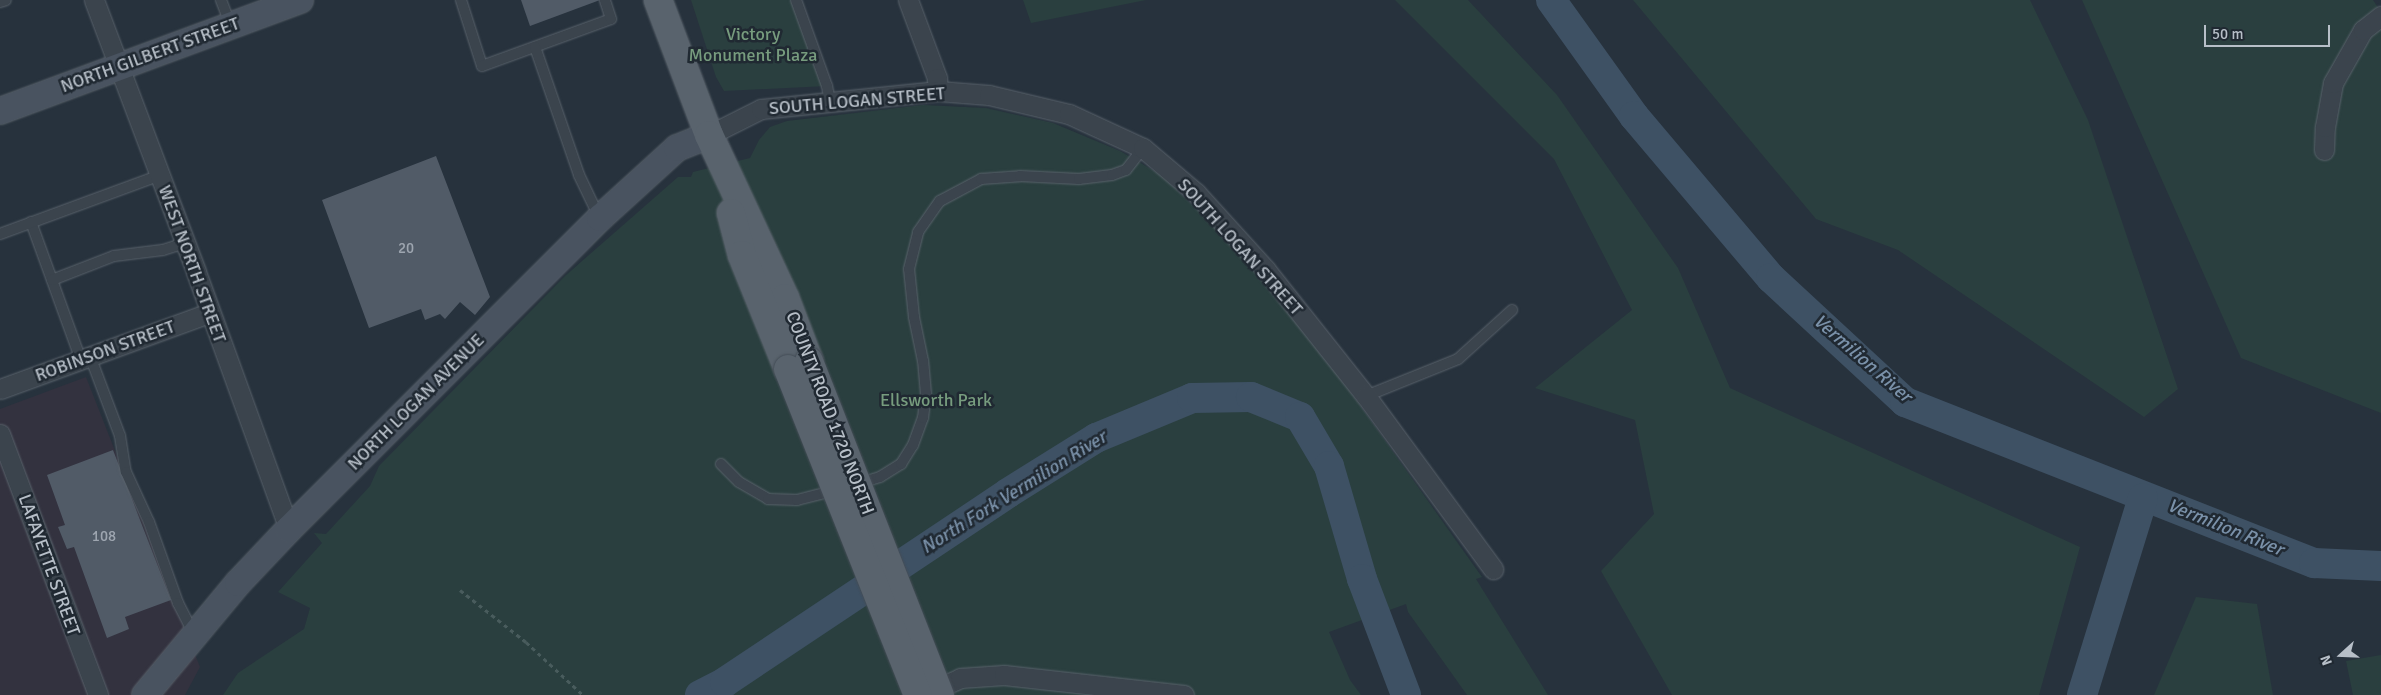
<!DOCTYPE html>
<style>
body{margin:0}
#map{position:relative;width:2381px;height:695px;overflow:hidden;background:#27323d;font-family:Signika,sans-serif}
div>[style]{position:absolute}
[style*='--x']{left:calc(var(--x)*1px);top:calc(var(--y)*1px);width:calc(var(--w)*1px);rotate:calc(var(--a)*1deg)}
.medical>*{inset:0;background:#33323f}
.green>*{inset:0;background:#2a3f3f}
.river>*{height:30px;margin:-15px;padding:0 15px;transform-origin:15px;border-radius:15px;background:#3e5164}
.building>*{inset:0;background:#515b67}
.path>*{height:3px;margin-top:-1.5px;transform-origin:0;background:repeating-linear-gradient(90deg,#495c5d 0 4px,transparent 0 8px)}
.roads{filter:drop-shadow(0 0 1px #59626b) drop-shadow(0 0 1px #59626b)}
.lane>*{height:10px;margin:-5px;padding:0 5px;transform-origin:5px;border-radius:5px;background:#3b444d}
.street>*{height:19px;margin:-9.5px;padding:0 9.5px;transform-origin:9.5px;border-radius:9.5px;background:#3b444d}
.secondary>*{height:26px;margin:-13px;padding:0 13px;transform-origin:13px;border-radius:13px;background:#495360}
.primary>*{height:28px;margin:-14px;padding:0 14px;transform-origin:14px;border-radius:14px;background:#59636d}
.bridges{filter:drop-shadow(0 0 1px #444d56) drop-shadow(0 0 1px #444d56)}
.primary-bridge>*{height:28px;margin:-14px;padding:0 14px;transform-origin:14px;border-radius:14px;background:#59636d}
span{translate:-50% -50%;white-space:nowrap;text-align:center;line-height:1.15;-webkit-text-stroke:5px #202932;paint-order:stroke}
.number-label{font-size:15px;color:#9ea6b0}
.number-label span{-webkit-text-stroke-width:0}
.park-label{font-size:18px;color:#779c7e}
.street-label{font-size:18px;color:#b7bfc8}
.water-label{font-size:19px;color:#7a91a9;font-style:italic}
.north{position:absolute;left:2316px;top:630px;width:50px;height:50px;-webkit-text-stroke:4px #202932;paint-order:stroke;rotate:250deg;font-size:14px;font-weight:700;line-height:20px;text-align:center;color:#b7bfc8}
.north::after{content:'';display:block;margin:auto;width:18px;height:22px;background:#b7bfc8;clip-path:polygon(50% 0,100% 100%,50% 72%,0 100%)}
.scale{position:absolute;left:2204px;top:25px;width:126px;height:22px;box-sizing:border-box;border:2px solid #b7bfc8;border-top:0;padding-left:6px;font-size:15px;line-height:18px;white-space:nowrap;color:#b7bfc8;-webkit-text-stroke:4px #202932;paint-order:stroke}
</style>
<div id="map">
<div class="medical">
<i style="clip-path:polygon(86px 377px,200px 667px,185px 695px,0 695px,0 409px)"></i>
</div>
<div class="green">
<i style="clip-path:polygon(691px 0,796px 0,827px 86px,724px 91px,716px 77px)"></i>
<i style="clip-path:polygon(1023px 0,1146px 0,1031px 23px)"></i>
<i style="clip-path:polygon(1395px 0,1468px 0,1557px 95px,1678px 268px,1730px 388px,2080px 547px,2039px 695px,1672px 695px,1601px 571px,1654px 514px,1635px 420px,1535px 388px,1632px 310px,1554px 159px)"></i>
<i style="clip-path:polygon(1633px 0,2030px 0,2088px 120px,2178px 389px,2144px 417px,1898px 250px,1816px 219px)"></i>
<i style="clip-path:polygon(2082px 0,2373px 0,2381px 12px,2381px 413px,2241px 358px)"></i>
<i style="clip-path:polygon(923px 105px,986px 108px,1053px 123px,1120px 151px,1161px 175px,1236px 247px,1325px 356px,1482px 577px,1476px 579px,1548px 695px,1467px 695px,1408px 612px,1406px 604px,1329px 632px,1350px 680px,1361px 695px,223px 695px,238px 673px,304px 629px,310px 608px,278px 592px,322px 543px,314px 533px,326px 534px,370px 486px,379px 466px,565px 276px,678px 177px,691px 177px,693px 172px,750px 158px,759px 140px,770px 127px,787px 121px)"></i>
<i style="clip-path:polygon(2196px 597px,2257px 604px,2273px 695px,2154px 695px)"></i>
<i style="clip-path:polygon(2381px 655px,2381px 695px,2353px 695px,2346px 661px)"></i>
</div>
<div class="river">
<i style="--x:1551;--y:0;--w:143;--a:54.4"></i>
<i style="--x:1634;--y:116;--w:212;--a:49.8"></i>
<i style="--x:1771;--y:278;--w:183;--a:42.8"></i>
<i style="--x:1905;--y:402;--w:440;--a:21.5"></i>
<i style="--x:2314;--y:563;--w:67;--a:2.6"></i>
<i style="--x:700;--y:695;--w:28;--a:-27"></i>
<i style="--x:725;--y:682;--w:340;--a:-33.7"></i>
<i style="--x:1008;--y:493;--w:104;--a:-32"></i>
<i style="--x:1096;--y:438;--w:104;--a:-22.6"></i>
<i style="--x:1192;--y:398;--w:59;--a:-1"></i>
<i style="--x:1251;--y:397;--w:53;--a:22.2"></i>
<i style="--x:1300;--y:417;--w:57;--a:59.4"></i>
<i style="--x:1329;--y:466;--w:118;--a:73.7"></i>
<i style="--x:1362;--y:579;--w:124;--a:69.2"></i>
<i style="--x:2082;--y:695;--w:206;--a:-72.8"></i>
</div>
<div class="building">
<i style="clip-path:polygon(521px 0,600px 0,530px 26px)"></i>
<i style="clip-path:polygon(436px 156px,490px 297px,475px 315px,460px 302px,445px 319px,440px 314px,425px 320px,421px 309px,369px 328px,322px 200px)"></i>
<i style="clip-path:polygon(113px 450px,171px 600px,125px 617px,129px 629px,107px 638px,74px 547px,67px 549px,58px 527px,65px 525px,47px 475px)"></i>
</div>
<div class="path">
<i style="--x:460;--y:590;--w:84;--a:38.2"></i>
<i style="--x:526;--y:642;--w:78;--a:42.9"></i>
</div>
<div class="roads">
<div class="lane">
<i style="--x:221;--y:0;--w:26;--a:69"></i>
<i style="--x:461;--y:0;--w:69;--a:72.3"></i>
<i style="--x:482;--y:66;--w:137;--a:-20"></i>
<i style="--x:611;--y:19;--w:20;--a:-108"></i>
<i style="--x:796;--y:0;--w:91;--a:70.2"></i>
<i style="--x:827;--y:86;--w:15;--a:79"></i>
<i style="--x:0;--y:2;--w:6;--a:-18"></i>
<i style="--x:535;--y:47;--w:135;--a:71"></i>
<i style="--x:579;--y:175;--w:47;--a:64.5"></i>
<i style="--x:31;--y:222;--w:147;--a:70.1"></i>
<i style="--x:0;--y:234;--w:171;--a:-20.2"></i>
<i style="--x:52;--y:280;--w:66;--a:-21.2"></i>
<i style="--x:114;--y:256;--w:49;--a:-7"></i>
<i style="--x:163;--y:250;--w:23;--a:-18"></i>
<i style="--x:90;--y:356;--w:85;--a:69.4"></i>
<i style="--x:120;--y:436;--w:36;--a:81"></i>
<i style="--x:126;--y:472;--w:55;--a:65.3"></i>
<i style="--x:149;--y:522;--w:86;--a:70.3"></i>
<i style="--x:178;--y:603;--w:34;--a:63"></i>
<i style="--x:1366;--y:396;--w:99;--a:-21.9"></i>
<i style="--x:1458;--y:359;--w:73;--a:-42.2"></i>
<i style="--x:721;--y:464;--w:25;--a:45"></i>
<i style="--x:739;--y:482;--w:34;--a:30"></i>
<i style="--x:768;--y:499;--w:29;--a:2"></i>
<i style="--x:797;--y:500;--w:40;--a:-14.4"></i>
<i style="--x:857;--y:484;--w:24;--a:-17"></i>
<i style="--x:880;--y:477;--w:25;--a:-32"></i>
<i style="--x:901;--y:464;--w:22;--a:-58"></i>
<i style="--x:913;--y:445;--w:29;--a:-70"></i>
<i style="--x:923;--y:418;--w:24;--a:-83"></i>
<i style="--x:926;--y:394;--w:33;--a:-95"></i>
<i style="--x:923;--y:361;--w:45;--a:-101.6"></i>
<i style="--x:914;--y:317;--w:48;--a:-95.9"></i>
<i style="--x:909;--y:269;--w:38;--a:-76"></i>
<i style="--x:918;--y:232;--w:38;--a:-55"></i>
<i style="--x:940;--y:201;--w:47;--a:-28.2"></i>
<i style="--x:981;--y:179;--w:39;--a:-4"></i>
<i style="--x:1020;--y:176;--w:59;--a:2.9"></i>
<i style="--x:1079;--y:179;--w:33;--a:-7"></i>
<i style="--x:1112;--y:175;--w:15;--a:-20"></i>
<i style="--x:1126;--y:170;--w:28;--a:-52"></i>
</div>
<div class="street">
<i style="--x:94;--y:0;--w:290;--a:69.4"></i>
<i style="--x:196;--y:272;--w:273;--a:70.1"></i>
<i style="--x:908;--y:0;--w:83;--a:69.6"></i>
<i style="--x:937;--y:78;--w:13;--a:86"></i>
<i style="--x:709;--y:135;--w:58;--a:-26.6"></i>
<i style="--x:761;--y:109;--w:178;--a:-5.8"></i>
<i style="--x:938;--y:91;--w:51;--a:4.5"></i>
<i style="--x:989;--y:95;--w:82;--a:13.4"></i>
<i style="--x:1069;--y:114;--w:81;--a:24.7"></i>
<i style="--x:1143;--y:148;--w:70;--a:40.3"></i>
<i style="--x:1196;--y:193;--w:104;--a:47.7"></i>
<i style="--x:1266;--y:270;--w:161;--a:51.6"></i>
<i style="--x:1366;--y:396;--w:215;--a:53.7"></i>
<i style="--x:2324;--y:150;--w:23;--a:-88"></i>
<i style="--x:2325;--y:127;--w:45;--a:-79.7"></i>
<i style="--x:2333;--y:83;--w:61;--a:-60.5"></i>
<i style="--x:2363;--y:30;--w:23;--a:-38"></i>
<i style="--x:0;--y:389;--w:222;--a:-20"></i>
<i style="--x:0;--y:434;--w:279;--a:69.4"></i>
<i style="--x:927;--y:693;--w:36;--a:-24"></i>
<i style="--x:960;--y:678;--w:44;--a:-3.9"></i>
<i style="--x:1004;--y:675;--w:181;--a:6.3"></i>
</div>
<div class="secondary">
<i style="--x:0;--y:111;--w:320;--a:-20.3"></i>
<i style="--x:145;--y:695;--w:146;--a:-50.3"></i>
<i style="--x:238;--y:583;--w:74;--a:-46.6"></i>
<i style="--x:289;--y:529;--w:440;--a:-45"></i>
<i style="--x:600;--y:218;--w:104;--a:-42.3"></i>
<i style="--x:677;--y:148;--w:35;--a:-22"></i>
</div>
<div class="primary">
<i style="--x:658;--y:0;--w:144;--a:69.3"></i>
<i style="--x:709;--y:135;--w:180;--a:65"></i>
<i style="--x:785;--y:298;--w:67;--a:69.1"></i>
<i style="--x:731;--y:213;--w:43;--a:75.3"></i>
<i style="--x:742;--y:255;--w:123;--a:68"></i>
</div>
</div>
<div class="bridges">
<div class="primary-bridge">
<i style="--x:809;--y:361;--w:359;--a:68.6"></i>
<i style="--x:788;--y:369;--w:351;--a:68.3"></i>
</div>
</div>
<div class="number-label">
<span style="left:406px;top:249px">20</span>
<span style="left:104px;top:537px">108</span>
</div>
<div class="park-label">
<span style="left:753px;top:45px">Victory<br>Monument Plaza</span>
<span style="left:936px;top:400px">Ellsworth Park</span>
</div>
<div class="street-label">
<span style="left:150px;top:55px;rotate:-20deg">NORTH GILBERT STREET</span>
<span style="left:857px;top:101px;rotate:-5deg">SOUTH LOGAN STREET</span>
<span style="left:1240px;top:247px;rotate:48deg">SOUTH LOGAN STREET</span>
<span style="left:192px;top:264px;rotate:70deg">WEST NORTH STREET</span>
<span style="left:105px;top:351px;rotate:-20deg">ROBINSON STREET</span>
<span style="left:416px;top:402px;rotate:-45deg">NORTH LOGAN AVENUE</span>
<span style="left:830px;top:413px;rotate:69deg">COUNTY ROAD 1720 NORTH</span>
<span style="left:49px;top:565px;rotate:70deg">LAFAYETTE STREET</span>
</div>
<div class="water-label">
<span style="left:1862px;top:359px;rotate:41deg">Vermilion River</span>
<span style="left:1014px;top:493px;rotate:-32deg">North Fork Vermilion River</span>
<span style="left:2225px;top:528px;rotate:22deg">Vermilion River</span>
</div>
<div class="north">N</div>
<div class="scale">50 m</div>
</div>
